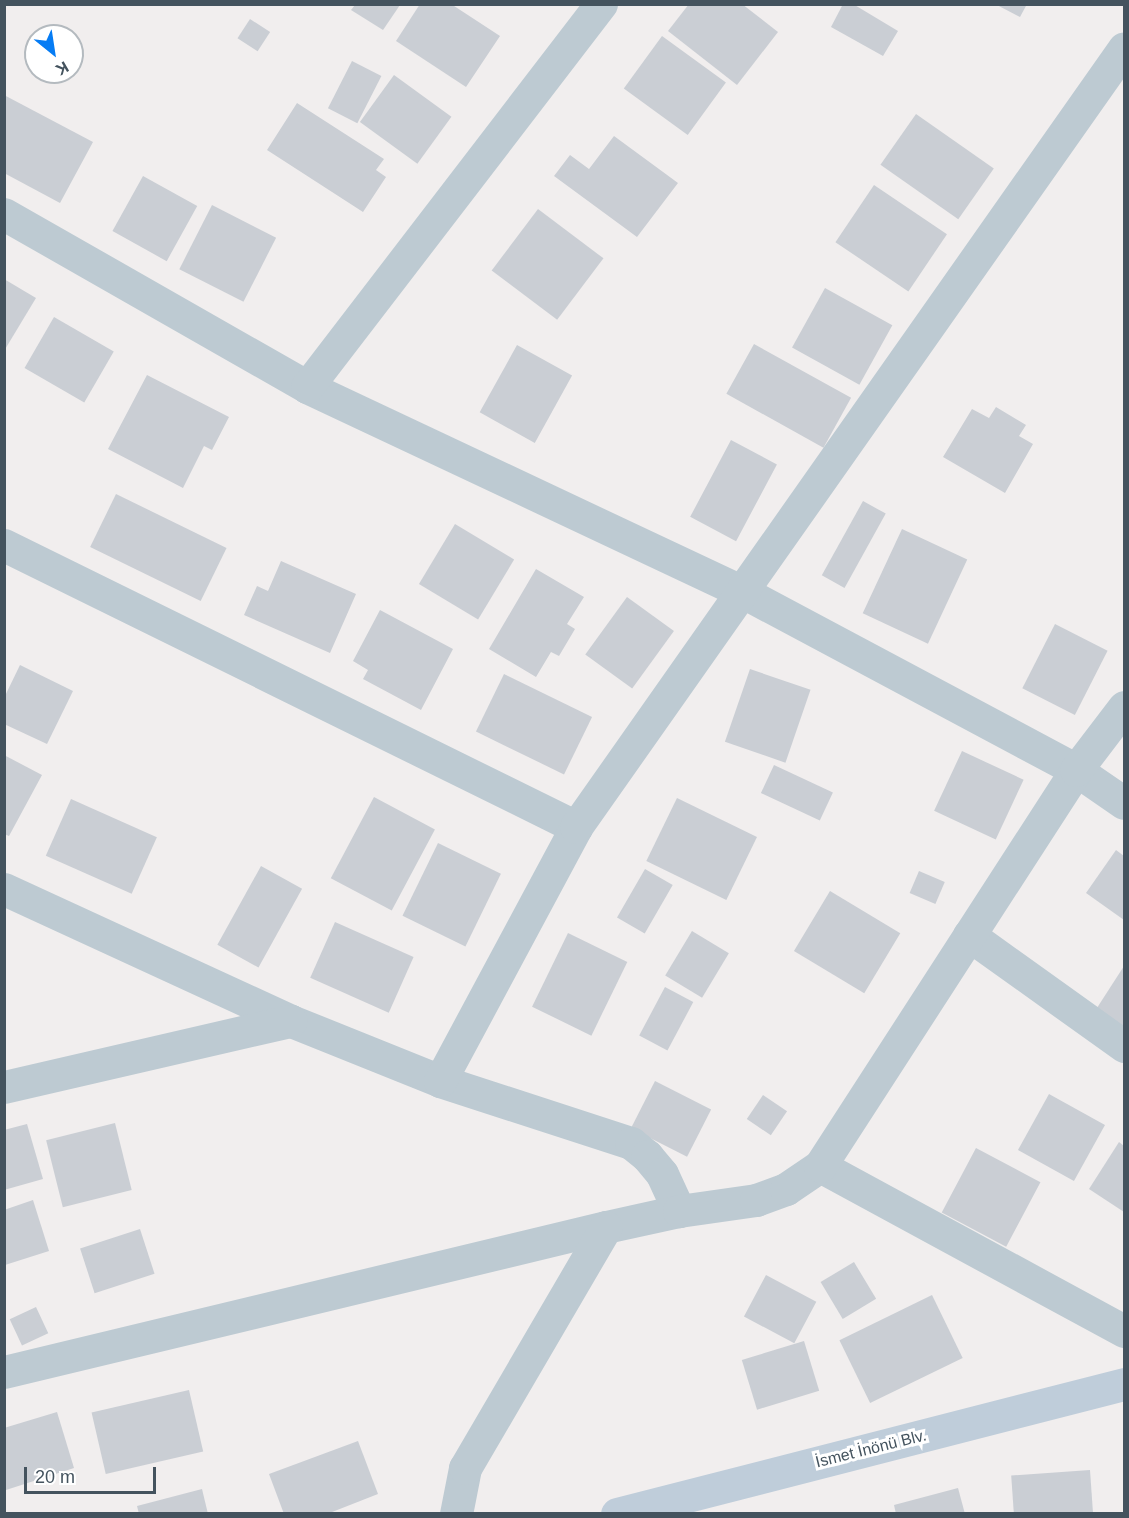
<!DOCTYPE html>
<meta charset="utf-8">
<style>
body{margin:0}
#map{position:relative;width:1129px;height:1518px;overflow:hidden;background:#f1eeee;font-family:Helvetica,sans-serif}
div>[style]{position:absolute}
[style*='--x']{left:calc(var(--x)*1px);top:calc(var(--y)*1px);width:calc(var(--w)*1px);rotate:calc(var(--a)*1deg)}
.building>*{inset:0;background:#caced4;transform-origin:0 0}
.minor>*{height:33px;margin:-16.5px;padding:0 16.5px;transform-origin:16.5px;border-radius:16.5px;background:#bdcad2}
.secondary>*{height:33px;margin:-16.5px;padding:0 16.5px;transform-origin:16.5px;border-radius:16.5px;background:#bfcdda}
span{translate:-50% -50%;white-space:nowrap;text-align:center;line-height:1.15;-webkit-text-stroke:6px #fff;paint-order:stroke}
.street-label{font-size:16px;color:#44535e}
.frame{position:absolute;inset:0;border:6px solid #44535e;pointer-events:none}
.north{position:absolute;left:24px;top:24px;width:60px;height:60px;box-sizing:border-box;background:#fff;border:2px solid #b4babf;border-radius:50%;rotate:150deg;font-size:16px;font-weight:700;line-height:24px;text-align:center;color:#44535e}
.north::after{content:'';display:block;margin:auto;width:21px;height:27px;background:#067cf4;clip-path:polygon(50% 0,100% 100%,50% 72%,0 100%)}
.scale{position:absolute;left:24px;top:1467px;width:132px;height:27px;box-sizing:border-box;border:3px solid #44535e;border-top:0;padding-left:8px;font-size:18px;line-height:21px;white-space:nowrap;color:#44535e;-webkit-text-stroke:4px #fff;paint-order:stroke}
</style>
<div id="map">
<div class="building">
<i style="clip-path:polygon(420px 4px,451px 4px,500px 36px,466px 87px,396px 41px)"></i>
<i style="clip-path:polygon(689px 4px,742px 4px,778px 32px,737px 85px,668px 31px)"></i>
<i style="clip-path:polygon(843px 4px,853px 4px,898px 31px,883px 56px,831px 27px)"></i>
<i style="clip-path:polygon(995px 4px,1027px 4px,1020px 17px)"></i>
<i style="clip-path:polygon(355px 5px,400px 5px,383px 30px,351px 10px)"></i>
<i style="left:250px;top:19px;width:24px;height:23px;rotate:33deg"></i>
<i style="left:662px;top:36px;width:79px;height:65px;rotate:36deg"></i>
<i style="left:352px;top:61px;width:33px;height:53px;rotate:27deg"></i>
<i style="left:394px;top:75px;width:71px;height:58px;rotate:36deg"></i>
<i style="clip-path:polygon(4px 95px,93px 142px,60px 203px,4px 173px)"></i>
<i style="clip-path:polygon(297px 103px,384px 159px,376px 170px,386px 177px,363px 212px,267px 150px)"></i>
<i style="left:916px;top:114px;width:95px;height:62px;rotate:35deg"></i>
<i style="clip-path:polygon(614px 136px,678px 183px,637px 237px,554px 176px,570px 155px,589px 169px)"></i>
<i style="left:143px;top:176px;width:62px;height:63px;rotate:29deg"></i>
<i style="left:874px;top:185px;width:88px;height:69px;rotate:34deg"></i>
<i style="left:212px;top:205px;width:72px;height:72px;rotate:27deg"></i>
<i style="left:538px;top:209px;width:82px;height:77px;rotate:37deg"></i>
<i style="clip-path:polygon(4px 279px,36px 298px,4px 351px)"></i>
<i style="left:825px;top:288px;width:77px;height:68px;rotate:29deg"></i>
<i style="left:54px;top:317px;width:69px;height:59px;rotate:30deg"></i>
<i style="left:754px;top:344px;width:111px;height:57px;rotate:29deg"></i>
<i style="left:517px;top:345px;width:63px;height:77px;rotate:29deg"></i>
<i style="clip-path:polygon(147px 375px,229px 417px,212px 450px,204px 446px,183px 488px,108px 449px)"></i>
<i style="clip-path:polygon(996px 407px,1026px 425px,1019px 436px,1033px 444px,1005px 493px,943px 457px,972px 409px,989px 418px)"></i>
<i style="left:731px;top:440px;width:52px;height:87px;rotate:28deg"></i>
<i style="left:116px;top:494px;width:123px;height:59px;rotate:26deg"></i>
<i style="left:863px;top:501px;width:26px;height:85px;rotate:29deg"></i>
<i style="left:455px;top:524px;width:69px;height:70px;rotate:31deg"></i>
<i style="left:902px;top:529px;width:72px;height:93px;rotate:25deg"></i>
<i style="clip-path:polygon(281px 561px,356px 594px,330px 653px,244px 615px,257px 586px,268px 591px)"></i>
<i style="clip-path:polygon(536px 569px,584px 597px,567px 624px,575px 629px,559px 656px,551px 652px,536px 677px,489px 649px)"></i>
<i style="left:627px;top:597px;width:58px;height:71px;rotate:36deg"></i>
<i style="clip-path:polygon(380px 610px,453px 649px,421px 710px,363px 679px,368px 670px,353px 661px)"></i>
<i style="left:1055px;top:624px;width:59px;height:72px;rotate:27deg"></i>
<i style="clip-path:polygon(20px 665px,73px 691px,47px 744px,4px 724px,4px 698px)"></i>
<i style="left:750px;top:669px;width:64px;height:77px;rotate:19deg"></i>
<i style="left:504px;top:674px;width:98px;height:64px;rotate:26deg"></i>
<i style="left:962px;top:751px;width:68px;height:66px;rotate:25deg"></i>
<i style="clip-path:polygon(4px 755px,42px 775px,9px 836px,4px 834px)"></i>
<i style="left:774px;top:765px;width:65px;height:31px;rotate:25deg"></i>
<i style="left:374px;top:797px;width:69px;height:92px;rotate:28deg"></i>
<i style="left:677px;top:798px;width:89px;height:70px;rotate:26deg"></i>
<i style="left:71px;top:799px;width:94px;height:62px;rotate:24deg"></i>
<i style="left:438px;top:843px;width:70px;height:81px;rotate:26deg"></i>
<i style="clip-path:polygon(1116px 850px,1124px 856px,1124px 920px,1086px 893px)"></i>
<i style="left:261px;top:866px;width:47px;height:90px;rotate:29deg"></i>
<i style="left:645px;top:869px;width:32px;height:56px;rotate:30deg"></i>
<i style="left:919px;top:871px;width:28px;height:24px;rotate:23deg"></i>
<i style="left:830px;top:891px;width:82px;height:70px;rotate:31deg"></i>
<i style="left:335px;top:922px;width:86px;height:61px;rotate:24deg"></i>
<i style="left:692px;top:931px;width:43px;height:52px;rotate:31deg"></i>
<i style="left:568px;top:933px;width:66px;height:82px;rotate:26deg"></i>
<i style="clip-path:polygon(1124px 966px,1124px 1030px,1095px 1011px)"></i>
<i style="left:665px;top:987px;width:32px;height:55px;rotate:28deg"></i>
<i style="left:655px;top:1081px;width:63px;height:53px;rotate:27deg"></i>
<i style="left:1049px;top:1094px;width:64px;height:64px;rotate:29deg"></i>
<i style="left:763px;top:1095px;width:29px;height:29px;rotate:34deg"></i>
<i style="left:115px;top:1123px;width:69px;height:71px;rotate:76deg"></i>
<i style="clip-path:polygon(27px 1124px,43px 1179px,4px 1190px,4px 1130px)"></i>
<i style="clip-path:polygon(1119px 1142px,1124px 1146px,1124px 1212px,1089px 1189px)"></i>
<i style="left:976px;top:1148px;width:73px;height:73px;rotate:28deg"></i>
<i style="clip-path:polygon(33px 1200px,49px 1251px,5px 1265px,4px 1210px)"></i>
<i style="left:140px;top:1229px;width:47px;height:63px;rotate:72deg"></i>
<i style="left:854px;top:1262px;width:43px;height:39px;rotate:59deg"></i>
<i style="left:766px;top:1275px;width:57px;height:47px;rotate:28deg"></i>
<i style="left:932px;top:1295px;width:70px;height:103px;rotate:64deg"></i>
<i style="left:36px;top:1307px;width:29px;height:29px;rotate:65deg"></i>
<i style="left:804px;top:1341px;width:52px;height:65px;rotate:73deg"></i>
<i style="left:189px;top:1390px;width:63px;height:100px;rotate:77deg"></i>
<i style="clip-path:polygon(57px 1412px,74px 1468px,6px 1490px,4px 1428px)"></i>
<i style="clip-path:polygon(358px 1441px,378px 1494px,327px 1514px,284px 1514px,269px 1474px)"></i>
<i style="left:1090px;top:1470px;width:44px;height:79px;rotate:86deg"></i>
<i style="clip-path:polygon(958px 1488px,965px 1514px,896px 1514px,894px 1505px)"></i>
<i style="clip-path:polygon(202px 1489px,208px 1514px,139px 1514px,137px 1506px)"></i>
</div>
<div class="minor">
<i style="--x:4;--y:214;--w:349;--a:29.7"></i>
<i style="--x:307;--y:387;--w:482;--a:25.2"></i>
<i style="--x:743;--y:592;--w:378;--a:28.1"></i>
<i style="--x:1076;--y:770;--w:58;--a:34.5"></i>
<i style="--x:307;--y:387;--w:483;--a:-52.5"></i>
<i style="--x:4;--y:545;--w:638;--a:26.24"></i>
<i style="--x:4;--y:889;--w:316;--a:24.7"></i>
<i style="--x:291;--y:1021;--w:161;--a:21.9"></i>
<i style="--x:440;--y:1081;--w:201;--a:18"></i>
<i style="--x:631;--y:1143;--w:21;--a:39"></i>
<i style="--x:647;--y:1156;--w:23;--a:50"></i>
<i style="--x:662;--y:1174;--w:41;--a:65.3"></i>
<i style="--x:969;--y:935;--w:191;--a:35.6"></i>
<i style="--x:440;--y:1081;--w:288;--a:-61.8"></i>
<i style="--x:576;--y:827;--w:952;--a:-54.87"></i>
<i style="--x:4;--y:1087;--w:294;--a:-13"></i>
<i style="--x:820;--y:1166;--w:346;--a:28.5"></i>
<i style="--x:4;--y:1372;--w:619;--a:-13.54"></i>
<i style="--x:606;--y:1227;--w:75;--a:-12.4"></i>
<i style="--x:679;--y:1211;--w:78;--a:-8.1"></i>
<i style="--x:756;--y:1200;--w:32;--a:-20"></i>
<i style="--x:786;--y:1189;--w:41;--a:-34.1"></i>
<i style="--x:820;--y:1166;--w:472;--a:-57.1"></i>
<i style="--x:1076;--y:770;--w:79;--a:-52.7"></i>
<i style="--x:456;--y:1514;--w:47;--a:-78.9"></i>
<i style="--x:465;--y:1468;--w:279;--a:-59.7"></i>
</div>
<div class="secondary">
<i style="--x:617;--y:1514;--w:523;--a:-14.38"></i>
</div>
<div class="street-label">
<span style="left:871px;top:1449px;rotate:-14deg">İsmet İnönü Blv.</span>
</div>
<div class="frame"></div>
<div class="north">K</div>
<div class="scale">20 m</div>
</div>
